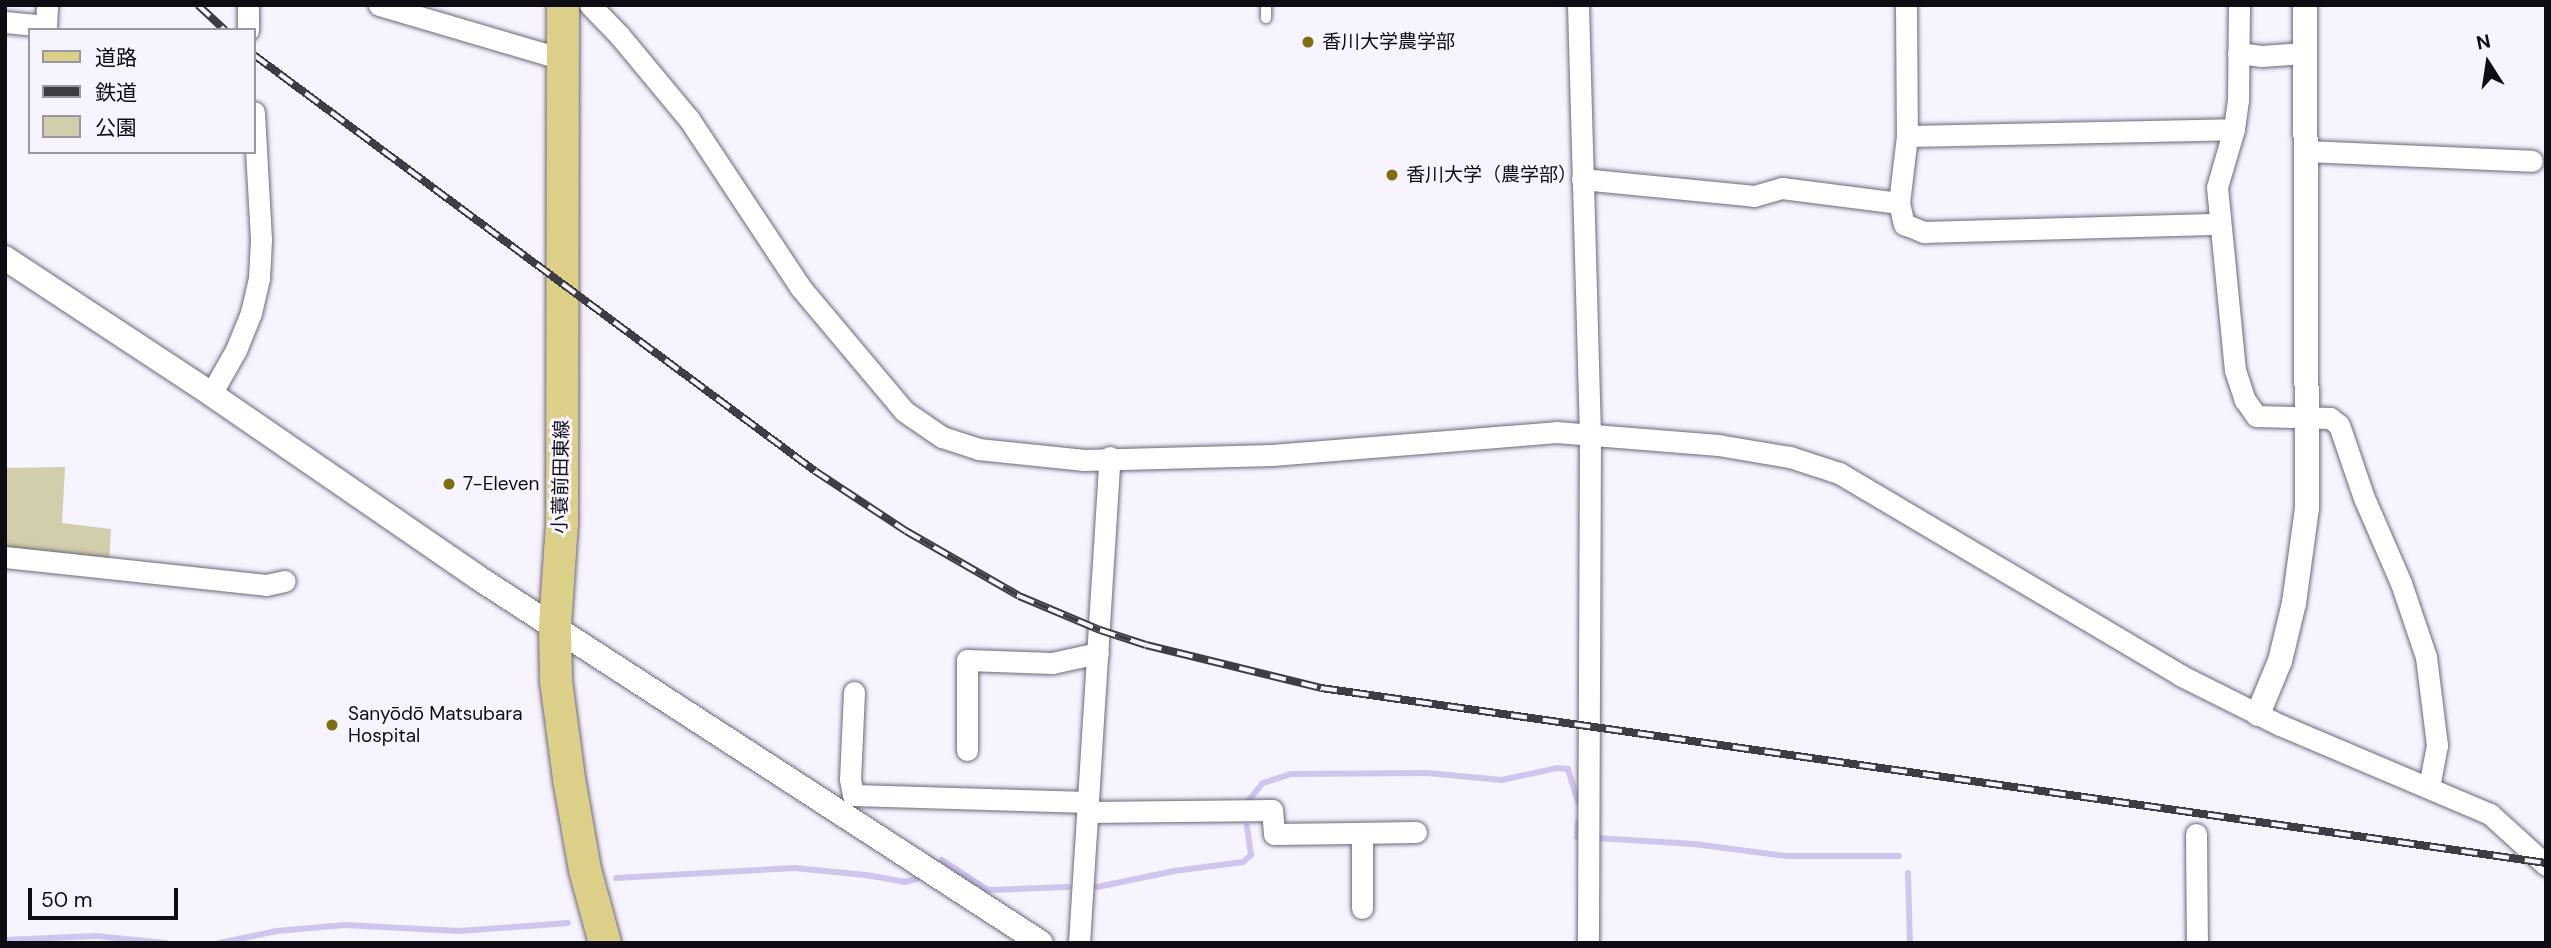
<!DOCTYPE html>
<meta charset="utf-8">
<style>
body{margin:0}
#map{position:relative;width:2551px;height:948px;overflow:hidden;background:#f7f3ff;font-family:"DM Sans","Noto Sans JP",sans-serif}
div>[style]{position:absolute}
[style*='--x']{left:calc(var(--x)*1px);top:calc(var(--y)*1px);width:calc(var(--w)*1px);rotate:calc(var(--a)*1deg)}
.green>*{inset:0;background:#d2cdab}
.stream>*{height:6px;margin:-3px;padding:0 3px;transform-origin:3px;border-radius:3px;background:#d1c5f0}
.roads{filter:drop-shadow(0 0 2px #6d6879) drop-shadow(0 0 2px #6d6879)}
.service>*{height:10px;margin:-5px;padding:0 5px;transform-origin:5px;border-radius:5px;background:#fff}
.minor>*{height:21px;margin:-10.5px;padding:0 10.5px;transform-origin:10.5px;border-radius:10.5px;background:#fff}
.tertiary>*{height:24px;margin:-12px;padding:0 12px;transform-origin:12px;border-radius:12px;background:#fff}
.primary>*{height:32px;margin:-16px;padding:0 16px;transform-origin:16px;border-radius:16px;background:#dcd088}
.rail>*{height:8px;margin-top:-4px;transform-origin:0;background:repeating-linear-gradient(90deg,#f7f3ff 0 16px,#3f3d44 0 32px);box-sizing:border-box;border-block:2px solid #3f3d44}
.dots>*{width:19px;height:19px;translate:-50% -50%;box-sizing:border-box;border:4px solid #f7f3ff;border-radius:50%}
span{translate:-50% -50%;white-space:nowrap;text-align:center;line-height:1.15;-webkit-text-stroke:6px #f7f3ff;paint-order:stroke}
.poi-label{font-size:19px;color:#0f0d13}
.left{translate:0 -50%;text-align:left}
.street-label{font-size:19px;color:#0f0d13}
.frame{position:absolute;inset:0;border:7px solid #0f0d13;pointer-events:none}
.legend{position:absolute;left:28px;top:28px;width:228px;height:126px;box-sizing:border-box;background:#f7f3ff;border:2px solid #9a97a1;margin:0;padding:9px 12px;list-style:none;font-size:21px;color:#0f0d13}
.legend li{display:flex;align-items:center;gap:14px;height:35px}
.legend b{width:35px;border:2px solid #9a97a1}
.north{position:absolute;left:2453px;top:28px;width:70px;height:70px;-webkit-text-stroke:5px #f7f3ff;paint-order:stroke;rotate:348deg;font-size:19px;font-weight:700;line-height:28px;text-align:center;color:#0f0d13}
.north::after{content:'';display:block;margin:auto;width:24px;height:32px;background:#0f0d13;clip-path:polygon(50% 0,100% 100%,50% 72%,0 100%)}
.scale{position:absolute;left:28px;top:888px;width:150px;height:32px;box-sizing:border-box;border:4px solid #0f0d13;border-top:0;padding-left:9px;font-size:21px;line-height:24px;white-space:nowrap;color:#0f0d13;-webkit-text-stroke:5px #f7f3ff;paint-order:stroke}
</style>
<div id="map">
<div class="green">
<i style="clip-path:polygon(65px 467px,62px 523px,111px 529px,109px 563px,5px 552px,5px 468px)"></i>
</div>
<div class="stream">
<i style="--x:1249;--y:800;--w:22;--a:-51"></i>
<i style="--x:1263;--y:783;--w:29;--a:-18"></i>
<i style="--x:1291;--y:774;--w:136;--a:-0.4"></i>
<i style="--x:1427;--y:773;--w:75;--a:5.3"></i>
<i style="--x:1502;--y:780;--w:56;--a:-12.3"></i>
<i style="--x:1557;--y:768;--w:11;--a:5"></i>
<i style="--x:1568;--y:769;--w:34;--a:73"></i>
<i style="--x:1577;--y:837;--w:15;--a:-86"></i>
<i style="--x:1596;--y:838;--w:98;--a:3.5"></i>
<i style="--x:1694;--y:844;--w:94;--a:7.4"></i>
<i style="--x:1787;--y:856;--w:112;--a:0"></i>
<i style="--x:942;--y:860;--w:55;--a:33.1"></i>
<i style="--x:988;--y:890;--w:80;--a:-2.1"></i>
<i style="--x:1908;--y:873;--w:70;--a:88.4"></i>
<i style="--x:616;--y:878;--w:179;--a:-3.2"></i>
<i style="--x:795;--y:868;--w:71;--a:5.6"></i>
<i style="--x:866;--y:875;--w:39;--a:10"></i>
<i style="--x:904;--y:882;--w:13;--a:-13"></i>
<i style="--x:1097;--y:887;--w:79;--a:-11.7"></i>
<i style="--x:1174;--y:871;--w:70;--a:-7.4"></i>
<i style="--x:1243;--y:862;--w:11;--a:-41"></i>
<i style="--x:1251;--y:855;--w:29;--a:-98"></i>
<i style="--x:5;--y:940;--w:91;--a:-2.5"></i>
<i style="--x:96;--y:936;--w:70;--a:5.7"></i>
<i style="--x:219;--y:943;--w:59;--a:-11.7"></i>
<i style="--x:277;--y:931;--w:68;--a:-5"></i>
<i style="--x:345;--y:925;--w:114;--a:3"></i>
<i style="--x:459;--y:931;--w:109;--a:-4.2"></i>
</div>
<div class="roads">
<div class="service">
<i style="--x:1266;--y:18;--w:13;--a:-90"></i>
</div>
<div class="minor">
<i style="--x:379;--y:5;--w:192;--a:16.4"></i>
<i style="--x:590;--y:5;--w:43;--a:45.9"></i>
<i style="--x:620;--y:36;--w:108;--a:50.3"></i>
<i style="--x:689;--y:119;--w:201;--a:56.5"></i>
<i style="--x:800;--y:287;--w:162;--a:50"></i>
<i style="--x:904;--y:411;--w:46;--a:34.4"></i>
<i style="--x:942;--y:437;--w:38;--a:18"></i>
<i style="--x:978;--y:449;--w:107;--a:5.9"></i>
<i style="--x:1084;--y:460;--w:188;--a:-1.5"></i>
<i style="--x:1272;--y:455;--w:285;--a:-4.6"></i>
<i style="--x:1556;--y:432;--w:163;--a:4.6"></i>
<i style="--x:1718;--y:445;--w:73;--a:9.5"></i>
<i style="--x:1790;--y:457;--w:52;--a:18.1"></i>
<i style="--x:1839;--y:473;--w:396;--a:30.6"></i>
<i style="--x:2180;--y:675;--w:112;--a:26.6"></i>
<i style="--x:2280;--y:725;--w:228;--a:23"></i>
<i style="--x:2490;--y:814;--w:76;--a:42.3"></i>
<i style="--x:1578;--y:5;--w:430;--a:88.4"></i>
<i style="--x:1590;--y:435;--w:508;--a:90.23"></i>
<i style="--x:1906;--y:5;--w:131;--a:89.6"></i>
<i style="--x:1907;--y:136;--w:67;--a:96.8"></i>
<i style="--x:1899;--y:203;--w:22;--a:77"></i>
<i style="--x:1904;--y:224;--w:22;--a:22"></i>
<i style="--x:1924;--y:232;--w:295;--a:-1.6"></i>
<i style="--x:2239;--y:5;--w:95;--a:90.6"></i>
<i style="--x:2238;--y:100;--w:29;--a:98"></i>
<i style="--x:2234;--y:129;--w:60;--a:106.3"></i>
<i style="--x:2217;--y:187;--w:184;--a:84.4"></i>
<i style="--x:2235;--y:370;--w:32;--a:72"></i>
<i style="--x:2245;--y:400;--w:19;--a:55"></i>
<i style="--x:2256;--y:416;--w:74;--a:1.5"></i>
<i style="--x:2330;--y:418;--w:11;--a:38"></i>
<i style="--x:2339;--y:425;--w:77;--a:71.1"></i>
<i style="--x:2364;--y:498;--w:93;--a:66.5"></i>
<i style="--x:2401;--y:583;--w:78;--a:71.3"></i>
<i style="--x:2426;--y:657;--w:89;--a:82.9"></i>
<i style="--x:2437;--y:745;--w:43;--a:100.8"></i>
<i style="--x:5;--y:22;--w:41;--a:5.6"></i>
<i style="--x:46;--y:26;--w:21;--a:-87"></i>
<i style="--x:248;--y:30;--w:25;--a:-90"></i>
<i style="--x:2238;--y:53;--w:23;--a:7"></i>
<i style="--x:2261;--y:56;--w:44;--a:-3.9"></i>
<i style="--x:1907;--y:136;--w:327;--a:-1.2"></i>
<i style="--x:2305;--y:151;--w:227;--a:2.5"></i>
<i style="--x:1582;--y:179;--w:173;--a:5.6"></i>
<i style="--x:1754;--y:196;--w:29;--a:-16"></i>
<i style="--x:1782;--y:188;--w:118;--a:7.3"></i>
<i style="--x:211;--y:394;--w:51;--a:-60.4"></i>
<i style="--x:236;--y:350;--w:40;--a:-68"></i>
<i style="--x:251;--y:313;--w:36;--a:-77"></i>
<i style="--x:259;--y:278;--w:39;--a:-87"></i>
<i style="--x:261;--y:239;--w:127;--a:-93.2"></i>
<i style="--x:5;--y:557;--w:262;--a:6.1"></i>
<i style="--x:266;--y:585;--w:19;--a:-12"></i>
<i style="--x:854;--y:692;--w:87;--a:92.6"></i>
<i style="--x:850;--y:779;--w:16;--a:79"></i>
<i style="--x:853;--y:795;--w:235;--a:1.7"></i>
<i style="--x:967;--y:750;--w:90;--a:-90"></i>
<i style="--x:967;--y:660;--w:85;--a:2"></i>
<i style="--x:1052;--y:663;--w:47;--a:-12.3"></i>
<i style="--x:1088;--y:812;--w:184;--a:-0.6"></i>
<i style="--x:1272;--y:810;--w:24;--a:85"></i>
<i style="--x:1274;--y:834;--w:142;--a:-0.8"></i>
<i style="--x:1362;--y:833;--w:75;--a:90"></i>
<i style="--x:2196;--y:834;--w:109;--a:89.5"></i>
<i style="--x:1079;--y:943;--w:487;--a:-86.4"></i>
</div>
<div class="tertiary">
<i style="--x:5;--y:258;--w:247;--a:33.4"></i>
<i style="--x:211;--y:394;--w:323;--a:34.5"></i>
<i style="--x:477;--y:577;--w:672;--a:32.98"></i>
<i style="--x:2258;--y:714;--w:57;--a:-67.5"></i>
<i style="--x:2280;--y:661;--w:60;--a:-76.4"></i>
<i style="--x:2294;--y:603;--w:96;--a:-82.2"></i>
<i style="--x:2307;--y:508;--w:503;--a:-90.23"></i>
</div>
<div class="primary">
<i style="--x:563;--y:5;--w:518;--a:90.11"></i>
<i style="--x:562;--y:523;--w:104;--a:93.9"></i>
<i style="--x:555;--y:627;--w:54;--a:88.9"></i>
<i style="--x:556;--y:681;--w:99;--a:82.4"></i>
<i style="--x:569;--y:779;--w:92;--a:80"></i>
<i style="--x:585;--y:870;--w:76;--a:74.7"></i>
</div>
</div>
<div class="rail">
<i style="--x:198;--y:5;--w:37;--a:43"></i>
<i style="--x:254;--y:55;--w:698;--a:36.56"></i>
<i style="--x:815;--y:471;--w:109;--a:33.4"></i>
<i style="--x:906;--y:531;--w:130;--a:29.9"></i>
<i style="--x:1019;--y:596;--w:88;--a:22.8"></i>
<i style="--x:1100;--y:630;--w:48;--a:18.1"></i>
<i style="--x:1146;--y:645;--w:180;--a:13.8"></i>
<i style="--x:1321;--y:688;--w:1237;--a:8.13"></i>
</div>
<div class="dots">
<i style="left:1308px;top:42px;background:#7d6f0d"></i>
<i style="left:1392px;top:175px;background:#7d6f0d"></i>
<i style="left:449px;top:484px;background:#7d6f0d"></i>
<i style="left:332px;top:725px;background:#7d6f0d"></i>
</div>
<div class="poi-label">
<span class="left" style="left:1322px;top:42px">香川大学農学部</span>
<span class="left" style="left:1406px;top:175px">香川大学（農学部）</span>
<span class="left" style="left:463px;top:484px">7-Eleven</span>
<span class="left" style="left:348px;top:725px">Sanyōdō Matsubara<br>Hospital</span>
</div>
<div class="street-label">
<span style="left:561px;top:477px;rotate:-89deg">小蓑前田東線</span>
</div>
<div class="frame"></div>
<ul class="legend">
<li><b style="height:9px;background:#dcd088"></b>道路</li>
<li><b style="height:9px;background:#3f3d44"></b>鉄道</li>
<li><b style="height:19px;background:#d2cdab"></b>公園</li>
</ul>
<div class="north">N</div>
<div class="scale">50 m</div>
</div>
